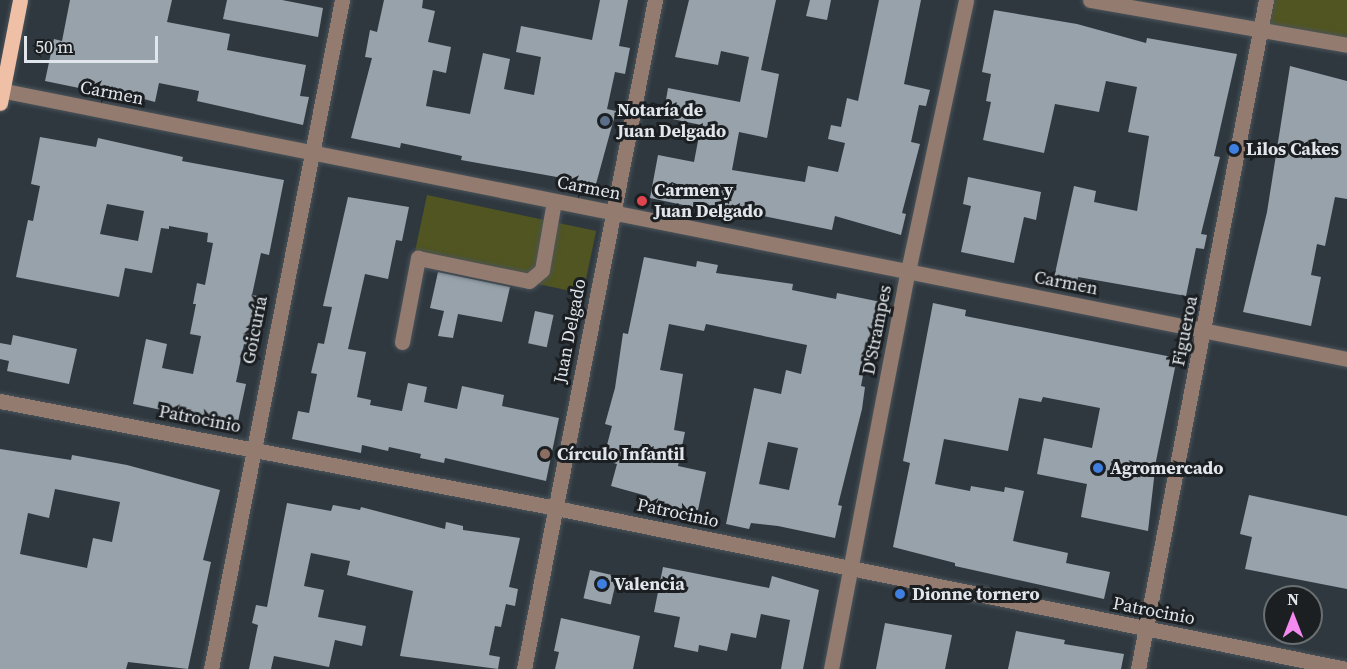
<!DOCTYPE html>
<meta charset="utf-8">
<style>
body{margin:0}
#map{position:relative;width:1347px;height:669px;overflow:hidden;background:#2f383f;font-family:"Source Serif 4",serif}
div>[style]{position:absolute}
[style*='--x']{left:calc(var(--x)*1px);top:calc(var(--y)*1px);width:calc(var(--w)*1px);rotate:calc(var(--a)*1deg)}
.green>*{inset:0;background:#515521;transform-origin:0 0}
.building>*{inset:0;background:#98a2ab;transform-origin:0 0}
.roads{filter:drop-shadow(0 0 2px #4b545b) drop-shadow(0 0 2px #4b545b)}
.minor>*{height:15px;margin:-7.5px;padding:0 7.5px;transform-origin:7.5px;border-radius:7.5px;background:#937c6f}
.major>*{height:15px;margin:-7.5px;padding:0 7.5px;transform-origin:7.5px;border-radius:7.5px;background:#f0c0a6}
.dots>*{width:16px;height:16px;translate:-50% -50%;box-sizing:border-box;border:3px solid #1b1f22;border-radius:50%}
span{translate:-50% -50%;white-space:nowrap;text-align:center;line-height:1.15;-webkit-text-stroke:6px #1b1f22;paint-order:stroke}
.street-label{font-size:18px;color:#e0e6eb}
.poi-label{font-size:18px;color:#e0e6eb;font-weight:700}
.left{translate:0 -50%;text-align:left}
.north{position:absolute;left:1263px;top:585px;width:60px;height:60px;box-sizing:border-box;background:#1b1f22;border:2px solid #6a6f72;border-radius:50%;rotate:0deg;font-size:16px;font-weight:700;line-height:24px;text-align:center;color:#e0e6eb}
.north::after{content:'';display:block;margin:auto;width:21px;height:27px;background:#f489f0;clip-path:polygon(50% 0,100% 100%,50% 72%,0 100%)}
.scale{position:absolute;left:24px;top:36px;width:134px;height:27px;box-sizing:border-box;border:3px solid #e0e6eb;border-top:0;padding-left:8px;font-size:18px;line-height:21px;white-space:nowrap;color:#e0e6eb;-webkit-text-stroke:4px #1b1f22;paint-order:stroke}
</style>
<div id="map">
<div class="green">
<i style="clip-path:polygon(1266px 0,1347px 0,1347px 45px,1260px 28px)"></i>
<i style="left:427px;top:195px;width:173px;height:64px;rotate:12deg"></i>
</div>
<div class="building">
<i style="clip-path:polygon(70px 0,172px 0,167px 22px,230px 34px,227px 50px,306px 65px,300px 96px,309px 97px,303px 125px,197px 101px,199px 91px,159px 83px,155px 102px,85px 83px,84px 89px,45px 81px,54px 39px,62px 41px)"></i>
<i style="clip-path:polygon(227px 0,282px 0,323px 8px,318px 37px,223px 19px)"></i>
<i style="clip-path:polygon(384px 0,423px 0,422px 8px,435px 11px,428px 42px,451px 47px,446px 73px,433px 70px,426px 106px,470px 114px,483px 53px,510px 59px,504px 89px,534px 95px,541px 57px,516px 52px,521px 26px,592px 40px,600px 0,628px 0,619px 46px,630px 48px,625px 74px,615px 72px,607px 109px,616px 111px,596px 184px,461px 160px,462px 156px,401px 143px,400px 148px,351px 138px,372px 58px,365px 57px,370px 30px,377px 32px)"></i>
<i style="clip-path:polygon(689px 0,776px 0,761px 70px,779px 74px,767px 138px,739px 132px,732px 170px,805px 182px,808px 166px,838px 172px,845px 143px,828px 139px,831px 125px,841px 127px,847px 98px,858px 101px,879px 0,921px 0,904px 84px,930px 90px,926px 106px,919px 105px,911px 142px,920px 144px,902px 213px,906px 214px,901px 235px,835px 216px,832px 230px,694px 202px,693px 207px,650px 198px,658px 155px,694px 162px,701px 125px,663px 117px,668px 88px,740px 102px,749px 57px,721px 51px,718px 65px,675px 57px)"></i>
<i style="clip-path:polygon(810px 0,831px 0,827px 20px,806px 16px)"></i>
<i style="clip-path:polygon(994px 10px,1077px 24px,1146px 43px,1147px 38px,1237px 54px,1214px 156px,1220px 157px,1201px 234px,1207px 235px,1204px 249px,1196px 248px,1186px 296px,1078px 277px,1077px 283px,1054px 278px,1074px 186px,1096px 191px,1094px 202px,1137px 211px,1149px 136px,1128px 132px,1137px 87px,1106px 81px,1099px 112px,1055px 104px,1044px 153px,983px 140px,991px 102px,986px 101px,991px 74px,982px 72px)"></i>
<i style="clip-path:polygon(1290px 66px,1347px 81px,1347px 199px,1335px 197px,1325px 246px,1317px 244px,1311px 275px,1321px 277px,1311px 326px,1243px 312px,1267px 212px)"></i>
<i style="clip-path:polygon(evenodd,40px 137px,96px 147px,98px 138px,183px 157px,182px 161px,284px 180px,269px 255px,261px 253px,252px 295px,263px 297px,251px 346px,244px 344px,236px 382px,246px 384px,237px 426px,133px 404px,146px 339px,167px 344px,162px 368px,193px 374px,201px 336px,190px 334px,196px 304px,193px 304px,197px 283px,205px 285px,213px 243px,207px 242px,208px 233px,169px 226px,169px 229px,161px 228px,152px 273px,125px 268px,119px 297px,16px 277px,28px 220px,33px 221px,40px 186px,31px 184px,40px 137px,107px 204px,144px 211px,138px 241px,100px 234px,107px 204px)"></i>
<i style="clip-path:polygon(968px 177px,1041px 192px,1036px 220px,1024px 217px,1014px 263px,961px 252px,971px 206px,963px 204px)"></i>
<i style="clip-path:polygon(348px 197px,409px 207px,402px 241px,396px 240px,388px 279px,365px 274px,348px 349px,366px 352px,357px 397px,371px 400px,370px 405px,402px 411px,408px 383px,427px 387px,424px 402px,457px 409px,462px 386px,504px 395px,502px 406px,559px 418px,546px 481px,445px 458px,444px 463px,420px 458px,421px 454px,389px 447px,388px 451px,362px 445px,361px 453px,292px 439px,298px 411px,309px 413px,317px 374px,311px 373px,318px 343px,324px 344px,332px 307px,323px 306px)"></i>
<i style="clip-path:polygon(evenodd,644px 257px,696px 267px,697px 261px,718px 265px,716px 273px,793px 284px,792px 290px,836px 299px,837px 293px,881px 302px,872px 356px,867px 355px,861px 386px,865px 387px,862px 409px,838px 505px,842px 506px,835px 538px,778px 526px,751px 523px,749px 529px,726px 524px,754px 388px,781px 394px,786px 370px,801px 374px,807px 345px,706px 324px,704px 331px,669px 324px,660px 370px,683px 374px,674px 430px,685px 432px,678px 466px,706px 472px,698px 510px,645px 505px,647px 496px,611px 486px,617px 464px,603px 460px,612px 426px,605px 424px,615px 388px,623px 333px,628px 334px,644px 257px,768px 442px,798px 448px,789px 490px,759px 484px,768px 442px)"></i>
<i style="clip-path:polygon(438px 272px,510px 287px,502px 322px,458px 314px,453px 338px,438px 336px,444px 311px,430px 308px)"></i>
<i style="clip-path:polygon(933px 303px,966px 310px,965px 316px,1177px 358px,1156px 461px,1148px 531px,1081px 517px,1087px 484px,1037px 474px,1044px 438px,1092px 448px,1100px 408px,1043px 397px,1041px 402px,1019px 398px,1008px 451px,944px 439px,935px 484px,970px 491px,971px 486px,1004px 492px,1005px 487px,1024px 491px,1013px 541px,1068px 553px,1066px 563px,1110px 572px,1104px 599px,955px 566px,955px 563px,893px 547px,910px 463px,903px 461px)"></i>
<i style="left:535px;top:311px;width:19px;height:33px;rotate:12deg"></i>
<i style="clip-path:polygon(13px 335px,77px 349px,69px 384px,7px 371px,9px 361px,0 359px,0 343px,11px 345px)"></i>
<i style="clip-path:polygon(evenodd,0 449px,71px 460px,72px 455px,127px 465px,220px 490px,203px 560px,211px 562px,188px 669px,128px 662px,126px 669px,0 669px,0 449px,55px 489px,120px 502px,112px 542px,93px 538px,87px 568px,20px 554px,28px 513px,49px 518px,55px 489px)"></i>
<i style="clip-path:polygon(1249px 495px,1347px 516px,1347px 589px,1245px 569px,1252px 537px,1240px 534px)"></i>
<i style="clip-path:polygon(287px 503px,331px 511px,333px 505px,360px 510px,361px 507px,445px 529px,446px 522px,463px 526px,463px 530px,520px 538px,509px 587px,518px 589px,515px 606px,506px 604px,501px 627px,495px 626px,489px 655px,500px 657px,498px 669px,400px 656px,413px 591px,347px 575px,350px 561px,311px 553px,304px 586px,324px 590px,318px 617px,366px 626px,362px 646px,335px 640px,329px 667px,274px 656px,271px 669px,249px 669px,258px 625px,252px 623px,256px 605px,267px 607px)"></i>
<i style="clip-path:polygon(663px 567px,769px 588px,772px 576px,819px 590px,803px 669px,781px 669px,790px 620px,761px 614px,756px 638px,731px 633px,727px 651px,699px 645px,698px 652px,674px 647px,680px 617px,654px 612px)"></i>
<i style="left:590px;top:570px;width:28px;height:29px;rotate:13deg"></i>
<i style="clip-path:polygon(561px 618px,640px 636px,633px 669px,555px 669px,559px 652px,554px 651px)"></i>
<i style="clip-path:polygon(885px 623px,952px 635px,945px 669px,876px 669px)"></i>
<i style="clip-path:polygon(1016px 631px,1065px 640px,1064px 644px,1124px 654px,1121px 669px,1008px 669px)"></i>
</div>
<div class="roads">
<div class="minor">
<i style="--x:1090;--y:0;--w:261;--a:9.9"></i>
<i style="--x:0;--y:90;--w:1374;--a:11.29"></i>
<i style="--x:402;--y:342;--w:86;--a:-79.2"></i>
<i style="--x:418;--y:258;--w:113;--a:11.7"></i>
<i style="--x:529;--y:281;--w:17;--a:-40"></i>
<i style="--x:542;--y:270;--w:70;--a:-80.1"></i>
<i style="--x:0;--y:401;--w:566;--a:10.89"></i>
<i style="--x:556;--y:508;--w:806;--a:11.52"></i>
<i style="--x:211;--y:669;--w:682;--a:-78.92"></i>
<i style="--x:524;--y:669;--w:682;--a:-78.92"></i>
<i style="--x:831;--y:669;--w:405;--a:-79.1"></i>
<i style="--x:908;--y:271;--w:277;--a:-77.9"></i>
<i style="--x:1138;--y:669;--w:681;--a:-79.17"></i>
</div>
<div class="major">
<i style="--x:0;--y:103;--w:105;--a:-79"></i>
</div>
</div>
<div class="dots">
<i style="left:605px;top:121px;background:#5c6f8a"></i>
<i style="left:1234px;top:149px;background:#3f7fe0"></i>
<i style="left:642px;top:201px;background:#e0444e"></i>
<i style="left:545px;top:454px;background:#8d6e63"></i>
<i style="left:1098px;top:468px;background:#3f7fe0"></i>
<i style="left:602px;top:584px;background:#3f7fe0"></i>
<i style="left:900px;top:594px;background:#3f7fe0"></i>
</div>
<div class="street-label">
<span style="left:112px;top:93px;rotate:11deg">Carmen</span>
<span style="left:589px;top:188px;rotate:11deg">Carmen</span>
<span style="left:1066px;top:283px;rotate:11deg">Carmen</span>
<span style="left:255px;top:330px;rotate:-79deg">Goicuría</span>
<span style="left:877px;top:330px;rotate:-79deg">D'Strampes</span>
<span style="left:570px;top:331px;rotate:-79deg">Juan Delgado</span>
<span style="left:1185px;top:331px;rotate:-79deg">Figueroa</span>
<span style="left:200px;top:419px;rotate:11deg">Patrocinio</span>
<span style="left:678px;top:513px;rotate:12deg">Patrocinio</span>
<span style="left:1154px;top:611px;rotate:11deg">Patrocinio</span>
</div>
<div class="poi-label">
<span class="left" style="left:617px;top:121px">Notaría de<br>Juan Delgado</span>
<span class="left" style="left:1246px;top:149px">Lilos Cakes</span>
<span class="left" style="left:654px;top:201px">Carmen y<br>Juan Delgado</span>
<span class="left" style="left:557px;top:454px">Círculo Infantil</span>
<span class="left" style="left:1110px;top:468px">Agromercado</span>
<span class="left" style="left:614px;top:584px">Valencia</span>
<span class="left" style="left:912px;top:594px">Dionne tornero</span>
</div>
<div class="north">N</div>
<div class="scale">50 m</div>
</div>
